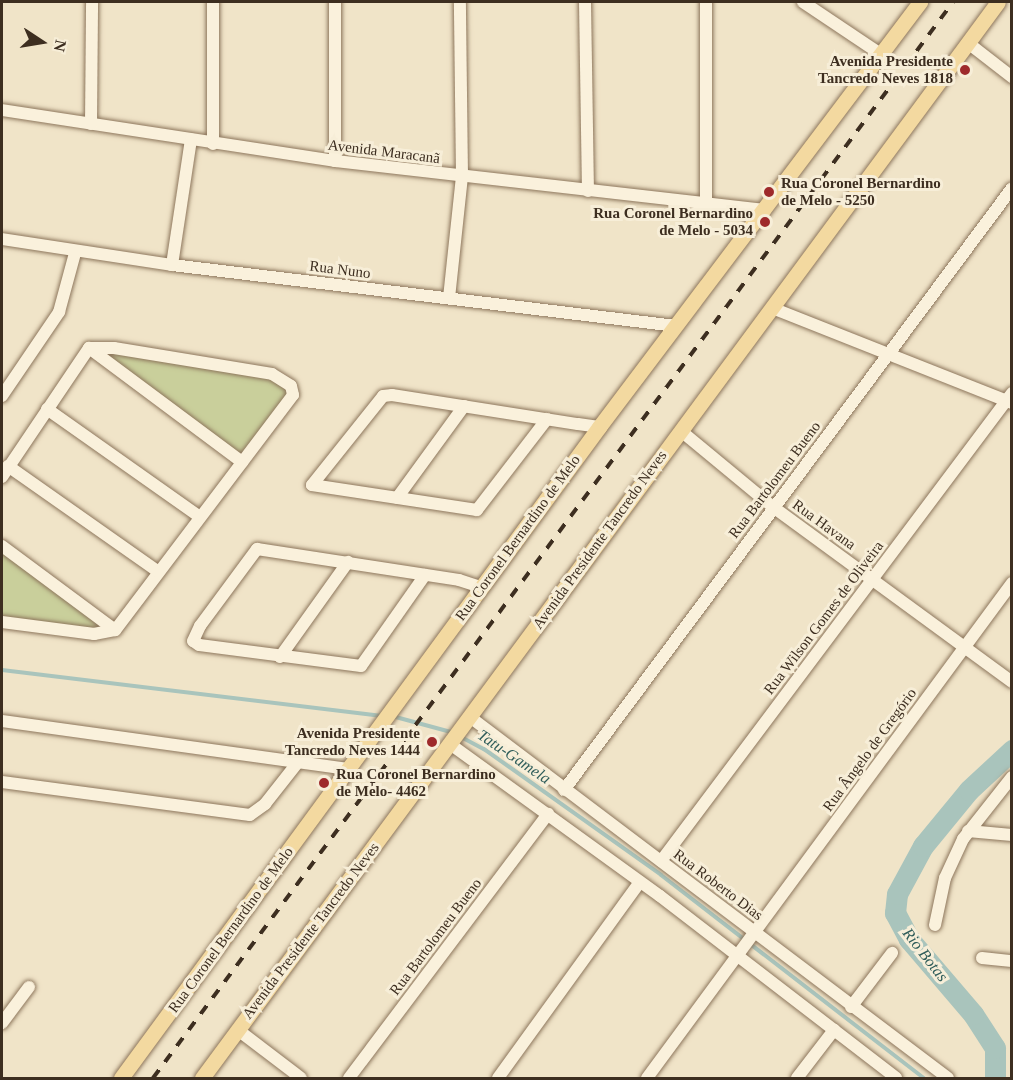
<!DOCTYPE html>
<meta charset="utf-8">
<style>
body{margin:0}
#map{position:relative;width:1013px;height:1080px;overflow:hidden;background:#f0e4c8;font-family:Georgia,serif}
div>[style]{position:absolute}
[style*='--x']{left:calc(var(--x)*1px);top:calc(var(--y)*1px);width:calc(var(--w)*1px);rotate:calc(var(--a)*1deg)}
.green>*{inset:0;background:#c9cf9b}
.stream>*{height:4px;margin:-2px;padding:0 2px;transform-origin:2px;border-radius:2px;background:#a9c4bc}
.river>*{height:21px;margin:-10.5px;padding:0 10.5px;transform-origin:10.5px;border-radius:10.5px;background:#a9c4bc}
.roads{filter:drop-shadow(0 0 2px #8d765c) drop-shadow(0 0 2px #8d765c)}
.minor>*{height:12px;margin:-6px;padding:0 6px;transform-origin:6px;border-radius:6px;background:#faf1dc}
.major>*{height:15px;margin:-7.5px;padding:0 7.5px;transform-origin:7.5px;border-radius:7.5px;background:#f3d9a0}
.rail>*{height:4px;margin-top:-2px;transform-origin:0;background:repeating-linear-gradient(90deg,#3d2e20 0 10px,transparent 0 20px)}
.dots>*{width:16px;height:16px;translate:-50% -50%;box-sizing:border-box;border:3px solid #f7eed8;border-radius:50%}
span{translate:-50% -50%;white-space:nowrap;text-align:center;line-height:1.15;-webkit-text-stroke:6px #f7eed8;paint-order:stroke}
.poi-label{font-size:15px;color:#3d2e20;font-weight:700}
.right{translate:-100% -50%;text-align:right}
.left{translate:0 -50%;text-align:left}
.street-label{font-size:15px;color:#3d2e20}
.water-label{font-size:16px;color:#2f5d5a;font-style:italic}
.frame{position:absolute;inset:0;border:3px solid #3d2e20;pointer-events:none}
.north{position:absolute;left:12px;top:12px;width:60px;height:60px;-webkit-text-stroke:4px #f7eed8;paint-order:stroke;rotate:102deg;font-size:16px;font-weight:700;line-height:24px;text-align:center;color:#3d2e20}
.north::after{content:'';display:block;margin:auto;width:21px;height:27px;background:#3d2e20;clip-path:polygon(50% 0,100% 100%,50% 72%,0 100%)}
</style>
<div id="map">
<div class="green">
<i style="clip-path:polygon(95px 347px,270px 377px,293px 395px,242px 459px)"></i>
<i style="clip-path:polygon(2px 550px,110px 629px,2px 621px)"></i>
</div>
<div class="stream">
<i style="--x:2;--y:670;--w:383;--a:6.9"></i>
<i style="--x:392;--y:716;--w:61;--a:15.2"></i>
<i style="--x:461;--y:737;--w:26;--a:28"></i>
<i style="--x:484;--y:749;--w:217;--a:35.4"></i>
<i style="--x:661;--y:875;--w:332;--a:37.7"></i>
</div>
<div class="river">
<i style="--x:995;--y:1078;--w:30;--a:-90"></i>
<i style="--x:995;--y:1048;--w:40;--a:-122.9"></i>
<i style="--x:973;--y:1014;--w:99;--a:-130.5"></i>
<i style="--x:909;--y:939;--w:30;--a:-118"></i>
<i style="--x:895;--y:913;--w:19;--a:-84"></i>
<i style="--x:897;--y:894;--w:55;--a:-61.6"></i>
<i style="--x:923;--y:846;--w:72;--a:-50.6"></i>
<i style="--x:969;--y:790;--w:59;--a:-42.9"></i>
</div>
<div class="roads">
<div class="minor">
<i style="--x:213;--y:2;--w:142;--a:90"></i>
<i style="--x:585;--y:2;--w:189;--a:89.1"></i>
<i style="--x:803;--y:2;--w:95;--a:33.9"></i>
<i style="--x:968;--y:43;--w:56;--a:37.7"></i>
<i style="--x:2;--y:110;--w:337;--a:8.7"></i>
<i style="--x:335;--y:161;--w:433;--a:6.5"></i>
<i style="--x:91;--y:124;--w:122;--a:-89.5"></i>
<i style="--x:335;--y:161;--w:159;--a:-90"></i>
<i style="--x:706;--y:204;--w:202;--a:-90"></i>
<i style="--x:2;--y:239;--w:172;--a:8.7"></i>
<i style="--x:172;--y:265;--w:508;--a:6.9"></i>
<i style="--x:172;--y:265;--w:127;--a:-81.4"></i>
<i style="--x:449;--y:298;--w:123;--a:-83.9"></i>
<i style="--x:462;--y:176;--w:174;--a:-90.7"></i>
<i style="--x:772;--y:308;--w:258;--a:21.6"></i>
<i style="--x:89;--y:348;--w:25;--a:0"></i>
<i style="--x:114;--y:348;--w:160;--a:9.3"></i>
<i style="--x:272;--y:374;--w:22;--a:32"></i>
<i style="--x:291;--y:386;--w:9;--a:77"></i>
<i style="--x:293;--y:395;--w:295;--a:127.1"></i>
<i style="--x:89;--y:348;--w:191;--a:36.7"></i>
<i style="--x:2;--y:396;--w:102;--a:-55.8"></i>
<i style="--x:59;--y:312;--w:61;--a:-74.8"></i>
<i style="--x:47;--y:409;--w:187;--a:35.2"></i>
<i style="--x:547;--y:419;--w:115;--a:127.6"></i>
<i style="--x:477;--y:510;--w:167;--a:-171.4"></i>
<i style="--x:312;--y:485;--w:114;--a:-51.4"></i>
<i style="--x:383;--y:396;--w:9;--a:-6"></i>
<i style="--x:392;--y:395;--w:188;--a:8.9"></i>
<i style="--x:578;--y:424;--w:21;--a:8"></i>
<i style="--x:681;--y:431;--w:119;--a:39.6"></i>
<i style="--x:773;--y:507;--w:296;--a:36.2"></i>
<i style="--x:8;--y:466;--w:184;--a:35.1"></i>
<i style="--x:2;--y:477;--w:156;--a:-56"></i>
<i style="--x:397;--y:498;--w:114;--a:-53.9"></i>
<i style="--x:2;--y:546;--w:141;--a:36.6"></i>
<i style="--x:425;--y:575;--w:111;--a:125.1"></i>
<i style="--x:361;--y:666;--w:163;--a:-172.6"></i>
<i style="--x:199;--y:645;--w:7;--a:-146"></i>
<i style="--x:193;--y:641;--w:17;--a:-65"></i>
<i style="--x:200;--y:626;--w:96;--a:-53.5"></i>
<i style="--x:257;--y:549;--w:204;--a:8.7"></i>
<i style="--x:459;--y:580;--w:23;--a:18"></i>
<i style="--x:2;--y:622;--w:93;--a:7.4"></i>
<i style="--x:94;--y:634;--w:21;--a:-11"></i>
<i style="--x:280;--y:657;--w:117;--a:-54.4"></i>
<i style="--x:470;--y:717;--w:599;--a:37.06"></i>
<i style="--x:2;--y:721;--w:351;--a:7.9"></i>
<i style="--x:450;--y:744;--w:259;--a:35.9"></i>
<i style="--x:660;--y:896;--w:298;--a:37.6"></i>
<i style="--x:2;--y:782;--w:250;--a:7.6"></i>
<i style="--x:250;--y:815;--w:19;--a:-36"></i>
<i style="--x:265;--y:804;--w:55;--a:-51.7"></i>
<i style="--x:564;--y:790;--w:750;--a:-53.34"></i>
<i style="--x:968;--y:831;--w:44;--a:5.2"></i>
<i style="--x:661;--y:861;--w:585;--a:-53.13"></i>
<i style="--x:935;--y:925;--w:48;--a:-78"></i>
<i style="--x:945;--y:878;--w:43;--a:-65.2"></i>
<i style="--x:963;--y:839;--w:79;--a:-51.7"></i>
<i style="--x:982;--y:958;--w:30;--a:6"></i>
<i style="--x:851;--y:1007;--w:68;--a:-52.8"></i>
<i style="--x:2;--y:1023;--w:45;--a:-53.1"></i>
<i style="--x:238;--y:1030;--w:79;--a:37.3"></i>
<i style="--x:349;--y:1078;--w:331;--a:-53"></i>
<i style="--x:498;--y:1078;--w:242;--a:-54.1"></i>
<i style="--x:647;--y:1078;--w:615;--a:-53.6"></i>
<i style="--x:797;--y:1078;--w:61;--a:-52.4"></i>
</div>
<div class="major">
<i style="--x:121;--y:1078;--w:808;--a:-53.71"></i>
<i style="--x:599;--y:427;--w:533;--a:-52.94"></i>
<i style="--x:202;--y:1078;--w:1338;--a:-53.51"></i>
</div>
</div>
<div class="rail">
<i style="--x:153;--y:1078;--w:1341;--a:-53.37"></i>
</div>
<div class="dots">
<i style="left:965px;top:70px;background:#9e2a2b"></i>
<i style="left:769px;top:192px;background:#9e2a2b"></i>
<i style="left:765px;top:222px;background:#9e2a2b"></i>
<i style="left:432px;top:742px;background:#9e2a2b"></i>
<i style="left:324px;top:783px;background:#9e2a2b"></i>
</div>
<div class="poi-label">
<span class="right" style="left:953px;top:70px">Avenida Presidente<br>Tancredo Neves 1818</span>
<span class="left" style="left:781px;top:192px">Rua Coronel Bernardino<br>de Melo - 5250</span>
<span class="right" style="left:753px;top:222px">Rua Coronel Bernardino<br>de Melo - 5034</span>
<span class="right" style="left:420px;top:742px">Avenida Presidente<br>Tancredo Neves 1444</span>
<span class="left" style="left:336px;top:783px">Rua Coronel Bernardino<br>de Melo- 4462</span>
</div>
<div class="street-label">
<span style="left:384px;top:152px;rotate:7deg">Avenida Maracanã</span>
<span style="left:340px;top:270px;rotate:7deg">Rua Nuno</span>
<span style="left:775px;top:480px;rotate:-53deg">Rua Bartolomeu Bueno</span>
<span style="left:824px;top:525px;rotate:36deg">Rua Havana</span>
<span style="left:518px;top:538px;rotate:-54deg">Rua Coronel Bernardino de Melo</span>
<span style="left:600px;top:540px;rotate:-54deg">Avenida Presidente Tancredo Neves</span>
<span style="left:824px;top:618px;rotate:-53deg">Rua Wilson Gomes de Oliveira</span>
<span style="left:870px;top:750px;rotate:-54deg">Rua Ângelo de Gregório</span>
<span style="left:718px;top:885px;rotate:37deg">Rua Roberto Dias</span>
<span style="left:231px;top:930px;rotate:-54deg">Rua Coronel Bernardino de Melo</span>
<span style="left:311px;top:931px;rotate:-53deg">Avenida Presidente Tancredo Neves</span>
<span style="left:436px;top:937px;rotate:-53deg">Rua Bartolomeu Bueno</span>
</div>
<div class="water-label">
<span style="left:514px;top:757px;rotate:34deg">Tatu-Gamela</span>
<span style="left:925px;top:955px;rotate:52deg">Rio Botas</span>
</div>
<div class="frame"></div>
<div class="north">N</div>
</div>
